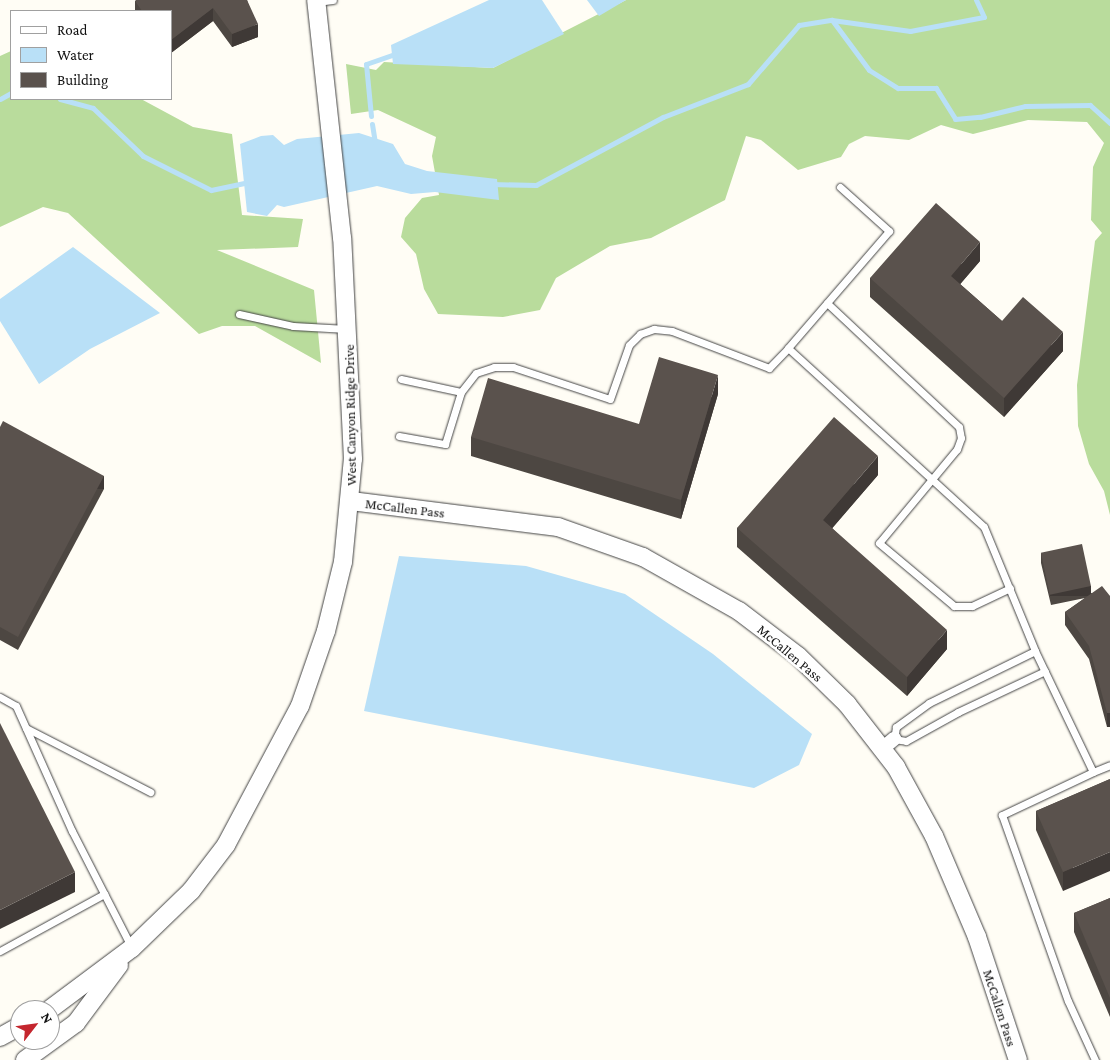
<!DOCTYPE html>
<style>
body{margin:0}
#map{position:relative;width:1110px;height:1060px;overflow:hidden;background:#fffdf5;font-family:"Crimson Pro",serif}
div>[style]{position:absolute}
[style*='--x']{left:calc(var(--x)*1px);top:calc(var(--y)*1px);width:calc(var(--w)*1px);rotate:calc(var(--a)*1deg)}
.forest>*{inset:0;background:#b9dc9c}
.water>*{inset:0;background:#b9e0f7}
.stream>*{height:5px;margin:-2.5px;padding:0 2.5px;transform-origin:2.5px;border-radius:2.5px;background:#b9e0f7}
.roads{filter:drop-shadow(0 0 1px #444) drop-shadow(0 0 1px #444)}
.service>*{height:7px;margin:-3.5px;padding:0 3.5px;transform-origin:3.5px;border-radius:3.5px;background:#fff}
.minor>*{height:14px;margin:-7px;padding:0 7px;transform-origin:7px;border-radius:7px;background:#fff}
.tertiary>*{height:18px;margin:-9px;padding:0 9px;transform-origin:9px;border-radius:9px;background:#fff}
.wall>*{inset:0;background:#4d4742}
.shaded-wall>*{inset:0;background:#3f3936;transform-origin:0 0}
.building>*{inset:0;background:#5a524d;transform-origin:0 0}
span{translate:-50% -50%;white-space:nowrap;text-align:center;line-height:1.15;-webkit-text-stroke:5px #fff;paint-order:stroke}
.street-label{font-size:14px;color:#111}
.legend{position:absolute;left:10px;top:10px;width:162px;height:90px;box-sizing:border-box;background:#fff;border:1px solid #a0a0a0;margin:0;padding:6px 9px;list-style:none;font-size:15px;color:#111}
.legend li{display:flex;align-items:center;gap:10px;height:25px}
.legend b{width:25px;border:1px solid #a0a0a0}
.north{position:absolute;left:10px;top:1000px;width:50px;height:50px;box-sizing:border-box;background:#fff;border:1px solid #a0a0a0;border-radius:50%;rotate:60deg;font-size:14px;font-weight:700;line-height:20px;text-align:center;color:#111}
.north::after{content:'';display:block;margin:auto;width:18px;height:22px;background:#c4262e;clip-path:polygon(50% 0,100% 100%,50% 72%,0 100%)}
</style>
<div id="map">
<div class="forest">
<i style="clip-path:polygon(626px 0,1110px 0,1110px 515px,1104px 491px,1089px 464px,1078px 426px,1077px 385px,1095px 241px,1102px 233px,1091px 220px,1093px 167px,1104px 143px,1087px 122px,1028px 120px,973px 134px,941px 125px,909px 140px,865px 136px,849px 144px,841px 157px,798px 170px,761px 140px,746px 136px,725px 200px,651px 238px,610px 246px,556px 278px,540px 310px,503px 317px,438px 314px,424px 289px,416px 254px,401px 237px,405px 218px,422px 198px,439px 195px,432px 156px,436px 137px,378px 110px,351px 114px,346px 64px,376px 70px,384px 62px,493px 68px)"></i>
<i style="clip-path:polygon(11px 51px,11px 99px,141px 99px,193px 127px,232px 134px,242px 215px,303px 219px,298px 247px,217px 250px,314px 290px,321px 363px,255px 326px,222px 326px,199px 334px,68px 213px,43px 207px,0 227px,0 56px)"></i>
</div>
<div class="water">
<i style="clip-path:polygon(489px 0,542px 0,564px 34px,493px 68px,393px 64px,391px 45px)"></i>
<i style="clip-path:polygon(587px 0,626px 0,599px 16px)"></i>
<i style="clip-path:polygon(359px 133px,393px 144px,405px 164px,427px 171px,497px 179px,499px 200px,435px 192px,411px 194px,377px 186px,284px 207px,277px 205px,267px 216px,247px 212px,240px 144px,261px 136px,273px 135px,284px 145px,297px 139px)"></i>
<i style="clip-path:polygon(73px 247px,160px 313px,90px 349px,39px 384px,0 321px,0 299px)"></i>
<i style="clip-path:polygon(399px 556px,526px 566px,625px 594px,713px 654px,812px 734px,799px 765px,754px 788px,364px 711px)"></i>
</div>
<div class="stream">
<i style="--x:832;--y:20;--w:62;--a:53.5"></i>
<i style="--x:869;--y:70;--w:34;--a:32"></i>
<i style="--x:898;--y:88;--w:38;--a:0"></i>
<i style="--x:936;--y:88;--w:36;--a:58"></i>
<i style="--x:955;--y:119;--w:25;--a:-5"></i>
<i style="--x:980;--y:117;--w:46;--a:-13.7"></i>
<i style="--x:1025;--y:106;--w:65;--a:-0.9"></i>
<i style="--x:1090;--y:105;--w:27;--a:42"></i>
<i style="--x:0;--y:99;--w:13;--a:-29"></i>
<i style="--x:60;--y:99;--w:34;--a:15"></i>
<i style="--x:93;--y:108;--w:69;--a:43.8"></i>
<i style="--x:143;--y:156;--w:76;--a:26.6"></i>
<i style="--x:211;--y:190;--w:40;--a:-12"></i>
<i style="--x:371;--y:116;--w:52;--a:-95.5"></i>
<i style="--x:366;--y:64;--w:34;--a:-19"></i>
<i style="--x:372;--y:124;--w:20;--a:81"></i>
<i style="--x:491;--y:184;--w:45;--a:1.3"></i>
<i style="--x:536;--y:185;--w:144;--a:-28.2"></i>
<i style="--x:663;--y:117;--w:91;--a:-21.2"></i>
<i style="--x:748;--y:84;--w:78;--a:-49.2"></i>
<i style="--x:799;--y:25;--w:33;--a:-9"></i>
<i style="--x:832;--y:20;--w:79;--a:8"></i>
<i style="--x:910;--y:31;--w:75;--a:-10.7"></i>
<i style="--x:984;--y:17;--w:19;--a:-115"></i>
</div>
<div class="roads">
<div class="service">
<i style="--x:316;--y:2;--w:17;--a:-7"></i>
<i style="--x:840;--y:187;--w:66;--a:41.9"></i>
<i style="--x:889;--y:231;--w:155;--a:130.8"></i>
<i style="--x:788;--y:348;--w:265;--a:42.4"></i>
<i style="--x:984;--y:527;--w:134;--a:67.6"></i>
<i style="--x:1035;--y:651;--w:134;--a:64.4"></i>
<i style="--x:1093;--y:772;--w:101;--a:154.7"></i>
<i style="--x:1002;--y:815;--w:197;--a:70.5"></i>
<i style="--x:1068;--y:1001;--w:65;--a:65.4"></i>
<i style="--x:827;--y:303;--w:181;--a:43.2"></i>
<i style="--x:959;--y:427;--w:11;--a:80"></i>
<i style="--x:961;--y:438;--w:12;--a:110"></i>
<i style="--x:957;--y:449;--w:122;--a:129.7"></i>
<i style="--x:879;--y:543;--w:98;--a:40"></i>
<i style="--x:954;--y:606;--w:18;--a:0"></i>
<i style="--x:972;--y:606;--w:42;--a:-25.3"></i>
<i style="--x:239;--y:314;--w:55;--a:12.5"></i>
<i style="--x:293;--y:326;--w:54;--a:3.2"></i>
<i style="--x:401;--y:379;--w:61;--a:12.2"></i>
<i style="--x:399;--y:436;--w:47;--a:9.9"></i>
<i style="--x:445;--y:444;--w:54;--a:-72.9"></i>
<i style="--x:461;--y:392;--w:24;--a:-52"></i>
<i style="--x:476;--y:373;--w:19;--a:-18"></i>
<i style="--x:494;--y:367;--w:19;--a:0"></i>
<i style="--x:513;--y:367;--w:102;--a:18.3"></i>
<i style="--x:610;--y:399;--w:57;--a:-70.6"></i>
<i style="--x:629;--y:345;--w:16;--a:-45"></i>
<i style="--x:640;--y:334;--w:15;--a:-20"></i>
<i style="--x:654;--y:329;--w:18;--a:6"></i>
<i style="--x:672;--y:331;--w:104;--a:20.9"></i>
<i style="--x:769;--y:368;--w:28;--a:-46"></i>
<i style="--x:1035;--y:651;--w:118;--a:153.9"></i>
<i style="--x:929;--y:703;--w:41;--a:144"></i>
<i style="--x:896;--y:727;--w:12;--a:99"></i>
<i style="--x:894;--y:739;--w:12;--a:9"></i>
<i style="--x:906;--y:741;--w:60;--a:-29.1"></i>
<i style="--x:958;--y:712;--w:96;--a:-25.2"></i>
<i style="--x:0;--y:697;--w:18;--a:29"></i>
<i style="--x:16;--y:706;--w:137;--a:65.9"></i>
<i style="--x:72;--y:831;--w:131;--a:62.9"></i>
<i style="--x:26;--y:728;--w:140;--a:27.3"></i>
<i style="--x:1093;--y:772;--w:18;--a:-22"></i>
<i style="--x:0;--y:951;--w:119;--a:-28.7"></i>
</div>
<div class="minor">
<i style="--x:882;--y:749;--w:16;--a:-40"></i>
</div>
<div class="tertiary">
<i style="--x:351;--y:501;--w:209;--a:7.2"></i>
<i style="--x:558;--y:527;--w:90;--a:19.4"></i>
<i style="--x:643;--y:557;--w:110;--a:29.4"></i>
<i style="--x:739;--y:611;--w:74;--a:37.3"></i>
<i style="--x:798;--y:656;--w:69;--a:44.4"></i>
<i style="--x:847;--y:704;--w:80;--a:52.1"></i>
<i style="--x:896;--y:767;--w:79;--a:61.2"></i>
<i style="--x:934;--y:836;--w:110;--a:66.9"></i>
<i style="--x:977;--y:937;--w:130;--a:71.6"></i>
<i style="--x:49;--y:1010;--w:104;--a:-36.8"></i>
<i style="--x:132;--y:948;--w:82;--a:-44"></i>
<i style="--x:191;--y:891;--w:58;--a:-52.7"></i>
<i style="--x:226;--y:845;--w:157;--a:-62"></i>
<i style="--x:300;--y:706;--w:79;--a:-70.9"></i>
<i style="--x:326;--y:631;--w:71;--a:-76.2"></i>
<i style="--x:343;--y:562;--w:103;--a:-84.5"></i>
<i style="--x:353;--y:459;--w:221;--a:-92.8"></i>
<i style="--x:342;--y:238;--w:239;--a:-96.2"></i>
<i style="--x:0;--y:1037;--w:23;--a:-29"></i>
<i style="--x:25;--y:1060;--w:63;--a:-36"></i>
<i style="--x:76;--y:1023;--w:72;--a:-53.4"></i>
</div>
</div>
<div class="wall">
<i style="clip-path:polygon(247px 0,258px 37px,232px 47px,213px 21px,171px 53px,171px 11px,135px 11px,135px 1px)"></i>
<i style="clip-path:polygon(980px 261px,960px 284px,1002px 321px,1063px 351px,1004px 417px,870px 297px,870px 278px)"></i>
<i style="clip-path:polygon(718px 394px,681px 519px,471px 456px,471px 437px,639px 424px)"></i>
<i style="clip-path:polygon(0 427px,104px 489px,18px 650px,0 640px)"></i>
<i style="clip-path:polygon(878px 475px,832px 528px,947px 649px,907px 696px,737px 547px,737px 528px)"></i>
<i style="clip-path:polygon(1041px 553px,1091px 593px,1110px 596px,1107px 727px,1089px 659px,1065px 625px,1065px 612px,1085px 598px,1051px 605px,1041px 563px)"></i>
<i style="clip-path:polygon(1110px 779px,1063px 891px,1036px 830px,1036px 811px)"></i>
<i style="clip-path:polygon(1110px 898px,1110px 1017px,1074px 932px,1074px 913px)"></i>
</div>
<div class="shaded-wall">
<i style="clip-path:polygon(213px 8px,213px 21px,171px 53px,171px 40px)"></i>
<i style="clip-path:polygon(258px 24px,258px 37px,232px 47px,232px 34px)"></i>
<i style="clip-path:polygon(980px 242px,980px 261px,951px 295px,951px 276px)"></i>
<i style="clip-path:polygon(1063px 332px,1063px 351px,1004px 417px,1004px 398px)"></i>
<i style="clip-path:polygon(718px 375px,718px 394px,681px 519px,681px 500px)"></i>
<i style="clip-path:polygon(878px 456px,878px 475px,823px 539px,823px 520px)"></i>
<i style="left:104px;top:476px;width:13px;height:183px;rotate:90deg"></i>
<i style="left:1091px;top:586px;width:10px;height:41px;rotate:90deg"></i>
<i style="clip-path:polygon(947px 630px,947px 649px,907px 696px,907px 677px)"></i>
<i style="left:1107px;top:713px;width:3px;height:14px"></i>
<i style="clip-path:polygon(1110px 852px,1110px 871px,1063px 891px,1063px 872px)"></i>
<i style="clip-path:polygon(75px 872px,75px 892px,0 929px,0 910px)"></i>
</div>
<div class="building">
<i style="clip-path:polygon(136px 0,247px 0,258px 24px,232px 34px,213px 8px,171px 40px,171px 11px,142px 11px,135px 1px)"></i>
<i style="clip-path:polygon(936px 203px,980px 242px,951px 276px,1002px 321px,1023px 297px,1063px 332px,1004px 398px,870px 278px)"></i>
<i style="clip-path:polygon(659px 357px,718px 375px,681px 500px,471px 437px,488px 378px,639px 424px)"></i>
<i style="clip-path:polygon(834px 417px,878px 456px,823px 520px,947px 630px,907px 677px,737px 528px)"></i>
<i style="clip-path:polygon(3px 421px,104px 476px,18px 637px,0 627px,0 427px)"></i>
<i style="left:1082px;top:544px;width:43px;height:42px;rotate:78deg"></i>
<i style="clip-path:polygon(1102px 586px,1110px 596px,1110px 713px,1107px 713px,1089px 646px,1065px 612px)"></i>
<i style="clip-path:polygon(0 723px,75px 872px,0 910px)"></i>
<i style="clip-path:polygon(1110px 779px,1110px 852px,1063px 872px,1036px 811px)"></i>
<i style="clip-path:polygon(1110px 898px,1110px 998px,1074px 913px)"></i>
</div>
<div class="street-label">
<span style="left:350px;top:415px;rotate:-91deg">West Canyon Ridge Drive</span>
<span style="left:405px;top:508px;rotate:7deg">McCallen Pass</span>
<span style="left:790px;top:653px;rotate:40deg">McCallen Pass</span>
<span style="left:1000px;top:1008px;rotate:72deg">McCallen Pass</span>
</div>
<ul class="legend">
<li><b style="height:6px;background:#fff"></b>Road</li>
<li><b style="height:14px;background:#b9e0f7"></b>Water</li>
<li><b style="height:14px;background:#5a524d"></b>Building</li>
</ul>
<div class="north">N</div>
</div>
